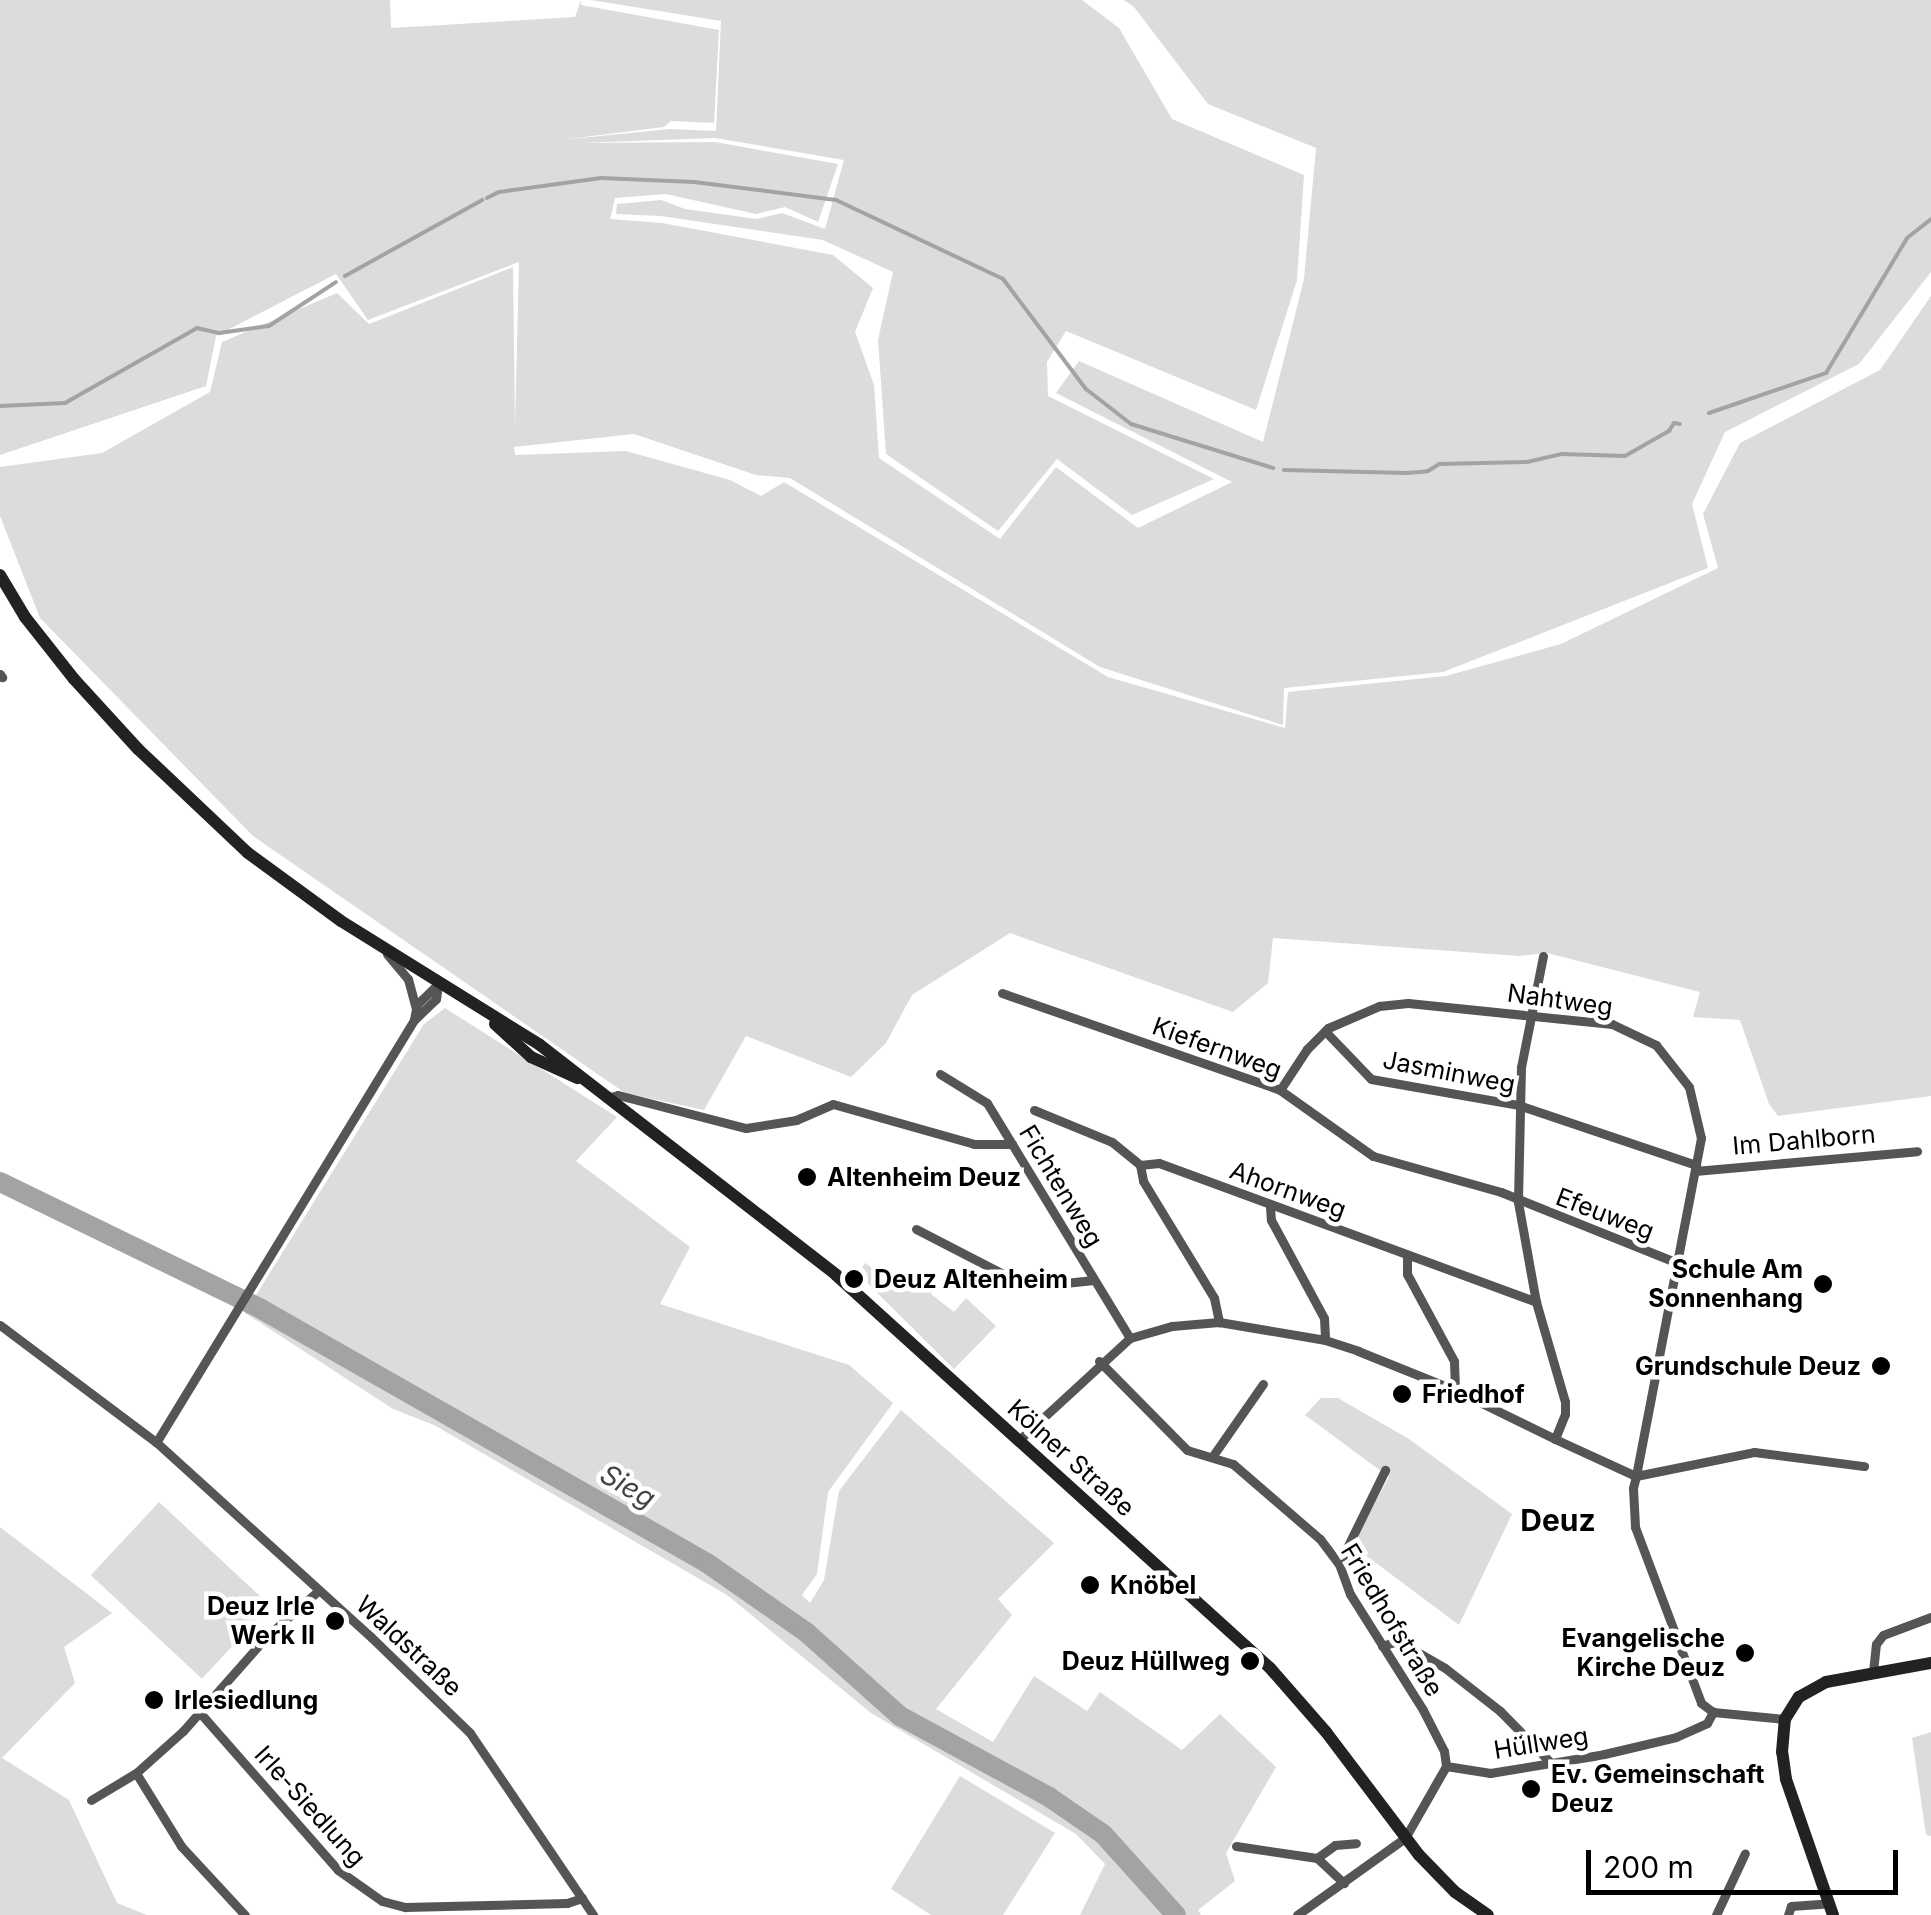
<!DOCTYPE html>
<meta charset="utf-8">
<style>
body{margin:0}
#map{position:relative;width:1931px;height:1915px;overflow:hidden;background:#fff;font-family:Inter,sans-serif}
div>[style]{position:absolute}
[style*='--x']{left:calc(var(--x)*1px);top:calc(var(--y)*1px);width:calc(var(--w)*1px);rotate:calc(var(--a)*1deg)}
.green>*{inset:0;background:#dcdcdc;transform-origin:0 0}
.stream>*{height:4px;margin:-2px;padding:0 2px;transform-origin:2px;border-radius:2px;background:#a3a3a3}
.river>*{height:20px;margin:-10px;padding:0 10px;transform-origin:10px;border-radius:10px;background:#a3a3a3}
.minor>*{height:9px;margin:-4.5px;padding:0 4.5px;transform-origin:4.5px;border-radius:4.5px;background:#555}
.secondary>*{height:12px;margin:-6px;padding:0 6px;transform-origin:6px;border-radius:6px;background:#222}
.dots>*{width:28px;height:28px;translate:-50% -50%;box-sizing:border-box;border:5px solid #fff;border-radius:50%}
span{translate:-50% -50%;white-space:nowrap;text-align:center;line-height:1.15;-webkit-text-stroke:9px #fff;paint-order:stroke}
.street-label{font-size:25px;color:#000}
.poi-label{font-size:25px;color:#000;font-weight:700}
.left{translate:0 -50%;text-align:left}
.right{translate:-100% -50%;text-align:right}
.water-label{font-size:28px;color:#444;font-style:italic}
.quarter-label{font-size:30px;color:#000;font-weight:700}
.scale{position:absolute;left:1586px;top:1850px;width:312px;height:45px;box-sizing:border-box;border:5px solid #000;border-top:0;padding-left:12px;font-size:30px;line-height:35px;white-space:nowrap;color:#000;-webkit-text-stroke:8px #fff;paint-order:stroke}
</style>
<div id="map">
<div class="green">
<i style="clip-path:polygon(0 0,390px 0,391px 28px,575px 17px,581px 0,581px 5px,719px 30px,714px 123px,671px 121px,664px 127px,560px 140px,670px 129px,716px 131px,721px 21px,591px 0,1082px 0,1119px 28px,1172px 119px,1304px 175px,1297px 280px,1256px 410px,1066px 331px,1047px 362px,1048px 396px,1214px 479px,1132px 515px,1057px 459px,998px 531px,886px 454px,878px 340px,893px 272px,823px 240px,661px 216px,616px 214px,617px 204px,661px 200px,685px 209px,757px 219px,782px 213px,825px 229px,844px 160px,715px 138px,578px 143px,715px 142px,838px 164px,818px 222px,785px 207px,756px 214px,666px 194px,615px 198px,610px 219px,662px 223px,833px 255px,873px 288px,855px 332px,874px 385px,879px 458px,1000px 539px,1056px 467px,1138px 528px,1232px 482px,1056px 393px,1079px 361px,1263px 442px,1304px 279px,1316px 148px,1208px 104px,1134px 7px,1124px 0,1931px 0,1931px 272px,1859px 364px,1725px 432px,1692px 504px,1708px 568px,1443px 672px,1284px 688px,1283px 725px,1100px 667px,790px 478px,756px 475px,634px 434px,514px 447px,515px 455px,626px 451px,730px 480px,761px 496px,784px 482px,1108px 677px,1285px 728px,1288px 692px,1446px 676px,1561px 644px,1718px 568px,1703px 514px,1740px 443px,1880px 370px,1931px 296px,1931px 1096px,1778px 1116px,1769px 1104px,1740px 1020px,1693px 1017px,1700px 992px,1547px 953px,1519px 956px,1273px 938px,1268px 983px,1233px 1012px,1010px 933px,912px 995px,886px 1043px,851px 1077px,746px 1036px,704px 1110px,625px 1093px,253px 836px,40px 618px,0 516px,0 467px,102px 453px,210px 392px,222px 342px,337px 293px,369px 324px,513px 267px,515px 427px,519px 262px,368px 320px,336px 274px,216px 336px,206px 386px,0 455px)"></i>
<i style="clip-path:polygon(445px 1008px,617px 1117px,576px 1161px,690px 1247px,660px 1304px,849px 1365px,893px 1403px,828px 1492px,817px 1574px,802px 1595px,810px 1603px,824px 1580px,839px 1491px,901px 1410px,1054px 1543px,998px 1599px,1012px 1615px,936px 1709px,993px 1742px,1034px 1676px,1087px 1711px,1100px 1692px,1182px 1750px,1220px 1714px,1276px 1767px,1226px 1853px,1235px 1881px,1198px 1910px,1201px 1915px,1080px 1915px,1105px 1864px,1076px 1834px,871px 1713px,727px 1595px,434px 1425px,393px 1409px,245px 1313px,424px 1024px)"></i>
<i style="clip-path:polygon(865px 1263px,884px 1276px,909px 1272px,937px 1284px,931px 1294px,954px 1312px,966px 1298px,996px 1326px,954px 1369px,858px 1274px)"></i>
<i style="clip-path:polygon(1321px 1398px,1338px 1398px,1409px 1439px,1512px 1514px,1459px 1625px,1352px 1545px,1389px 1477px,1305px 1415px)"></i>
<i style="left:159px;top:1502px;width:152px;height:100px;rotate:43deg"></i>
<i style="clip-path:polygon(0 1527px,112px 1613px,64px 1647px,75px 1683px,2px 1758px,69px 1800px,117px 1903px,147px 1915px,0 1915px)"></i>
<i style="clip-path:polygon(1931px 1732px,1931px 1836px,1926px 1835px,1912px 1738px)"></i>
<i style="clip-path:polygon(960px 1776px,1055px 1833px,1003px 1915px,931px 1915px,891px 1889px)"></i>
</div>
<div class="stream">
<i style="--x:487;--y:198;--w:13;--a:-27"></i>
<i style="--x:499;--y:192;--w:103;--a:-7.8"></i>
<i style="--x:601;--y:178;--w:93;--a:2.5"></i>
<i style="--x:694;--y:182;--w:143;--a:7.2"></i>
<i style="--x:836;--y:200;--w:185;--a:25.3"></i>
<i style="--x:1003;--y:279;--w:138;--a:53"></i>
<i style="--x:1086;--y:389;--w:57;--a:37.9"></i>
<i style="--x:1131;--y:424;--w:149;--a:17.2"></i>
<i style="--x:345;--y:276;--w:157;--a:-29"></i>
<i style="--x:0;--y:406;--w:65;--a:-2.6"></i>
<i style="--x:65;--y:403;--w:152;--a:-29.6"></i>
<i style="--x:197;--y:328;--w:23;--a:13"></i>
<i style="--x:219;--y:333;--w:50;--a:-8"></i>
<i style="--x:269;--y:326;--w:80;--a:-33.3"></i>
<i style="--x:1709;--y:413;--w:124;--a:-18.9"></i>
<i style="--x:1826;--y:373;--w:157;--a:-59"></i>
<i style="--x:1907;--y:238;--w:31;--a:-38"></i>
<i style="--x:1284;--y:470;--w:123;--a:1.4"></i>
<i style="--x:1407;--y:473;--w:21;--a:-5"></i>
<i style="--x:1428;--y:471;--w:13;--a:-32"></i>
<i style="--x:1439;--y:464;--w:88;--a:-1.3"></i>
<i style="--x:1527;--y:462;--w:36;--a:-13"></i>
<i style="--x:1562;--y:454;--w:63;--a:1.8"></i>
<i style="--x:1625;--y:456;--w:51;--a:-29.6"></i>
<i style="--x:1669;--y:431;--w:9;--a:-58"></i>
<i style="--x:1674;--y:423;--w:6;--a:9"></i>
</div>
<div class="river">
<i style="--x:0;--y:1182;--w:290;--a:25.9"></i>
<i style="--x:261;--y:1309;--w:513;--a:29.66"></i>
<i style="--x:707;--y:1563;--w:121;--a:34.9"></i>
<i style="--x:806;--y:1632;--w:126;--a:41.8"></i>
<i style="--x:900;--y:1716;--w:170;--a:28.5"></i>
<i style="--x:1049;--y:1797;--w:65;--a:34.4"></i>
<i style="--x:1103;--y:1834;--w:109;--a:48"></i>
</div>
<div class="minor">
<i style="--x:0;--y:674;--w:4;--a:56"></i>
<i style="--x:387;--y:954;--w:33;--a:50"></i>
<i style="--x:408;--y:979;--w:30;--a:75"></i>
<i style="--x:1543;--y:956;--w:113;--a:101.2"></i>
<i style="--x:1521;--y:1067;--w:135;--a:91.3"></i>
<i style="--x:1518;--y:1202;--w:102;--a:79.8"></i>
<i style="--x:1536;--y:1302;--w:104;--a:73.8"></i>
<i style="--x:1565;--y:1402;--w:12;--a:90"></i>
<i style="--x:1565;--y:1414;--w:27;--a:112"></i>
<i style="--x:1555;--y:1439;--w:89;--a:24.6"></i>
<i style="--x:1636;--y:1476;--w:12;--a:104"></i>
<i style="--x:1633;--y:1488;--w:39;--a:87"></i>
<i style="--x:1635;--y:1527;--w:188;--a:69.4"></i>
<i style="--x:1701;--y:1703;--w:15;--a:37"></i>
<i style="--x:1713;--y:1712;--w:72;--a:5.6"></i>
<i style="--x:438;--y:984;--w:29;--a:136"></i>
<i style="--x:417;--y:1004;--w:16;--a:101"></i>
<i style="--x:414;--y:1020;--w:495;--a:121.4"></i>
<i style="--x:156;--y:1442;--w:290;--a:42.2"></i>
<i style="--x:371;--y:1637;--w:138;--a:44.1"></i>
<i style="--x:470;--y:1733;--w:220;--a:55.9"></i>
<i style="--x:1002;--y:993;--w:294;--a:19.2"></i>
<i style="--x:1280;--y:1090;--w:114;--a:35.4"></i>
<i style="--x:1373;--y:1156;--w:133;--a:15.7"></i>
<i style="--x:1501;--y:1192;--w:191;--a:21.9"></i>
<i style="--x:414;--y:1020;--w:30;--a:-44"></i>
<i style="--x:436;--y:999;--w:15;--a:-82"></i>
<i style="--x:1325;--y:1031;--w:66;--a:46.2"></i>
<i style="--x:1371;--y:1079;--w:149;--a:10"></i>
<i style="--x:1518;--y:1105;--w:188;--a:18.6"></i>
<i style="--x:940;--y:1074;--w:55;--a:31.7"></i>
<i style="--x:987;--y:1103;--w:275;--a:58.7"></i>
<i style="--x:1280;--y:1090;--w:49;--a:-56.6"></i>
<i style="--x:1307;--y:1049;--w:30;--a:-45"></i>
<i style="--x:1328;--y:1028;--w:56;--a:-23.3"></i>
<i style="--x:1379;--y:1006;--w:29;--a:-6"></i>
<i style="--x:1408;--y:1003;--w:205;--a:5.9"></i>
<i style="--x:1612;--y:1024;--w:49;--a:25.5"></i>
<i style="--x:1656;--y:1045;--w:53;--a:51.8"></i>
<i style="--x:1689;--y:1087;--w:52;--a:76.8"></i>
<i style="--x:1701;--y:1138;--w:344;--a:100.9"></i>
<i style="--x:1636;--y:1476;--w:120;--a:-11.5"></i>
<i style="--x:1754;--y:1452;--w:111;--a:7.3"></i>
<i style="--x:606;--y:1098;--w:12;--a:-14"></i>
<i style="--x:618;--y:1095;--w:132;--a:14.5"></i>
<i style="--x:746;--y:1128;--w:51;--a:-9.1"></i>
<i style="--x:796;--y:1120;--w:40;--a:-23.4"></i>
<i style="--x:833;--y:1104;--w:147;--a:15.8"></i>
<i style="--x:974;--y:1144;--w:38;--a:0"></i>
<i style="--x:1034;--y:1110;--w:84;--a:22.3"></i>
<i style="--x:1112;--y:1142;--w:36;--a:39"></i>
<i style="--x:1140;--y:1165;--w:19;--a:-6"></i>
<i style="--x:1159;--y:1163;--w:402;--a:20.2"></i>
<i style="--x:1140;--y:1165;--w:16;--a:79"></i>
<i style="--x:1143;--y:1181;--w:137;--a:58.7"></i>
<i style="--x:1214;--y:1298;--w:25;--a:78"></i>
<i style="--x:1695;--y:1171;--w:223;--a:-5.1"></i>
<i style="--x:1270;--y:1207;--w:13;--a:86"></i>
<i style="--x:1271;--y:1220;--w:111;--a:61.6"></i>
<i style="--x:1324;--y:1318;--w:22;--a:87"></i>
<i style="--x:916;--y:1229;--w:111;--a:27.3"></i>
<i style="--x:1015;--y:1280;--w:40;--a:5.7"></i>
<i style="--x:1055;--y:1284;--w:39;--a:-6"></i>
<i style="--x:1407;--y:1257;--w:17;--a:90"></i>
<i style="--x:1407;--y:1274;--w:99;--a:61.6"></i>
<i style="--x:1454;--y:1361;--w:29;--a:88"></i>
<i style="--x:0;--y:1325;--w:195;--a:36.9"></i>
<i style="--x:1099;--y:1361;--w:125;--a:45.3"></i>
<i style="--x:1187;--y:1450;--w:48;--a:16.9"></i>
<i style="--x:1233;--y:1464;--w:115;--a:40.8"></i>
<i style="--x:1320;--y:1539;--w:31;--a:53"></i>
<i style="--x:1339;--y:1564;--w:32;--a:70"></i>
<i style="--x:1350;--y:1594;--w:137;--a:57.8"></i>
<i style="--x:1423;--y:1710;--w:46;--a:62.9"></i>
<i style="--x:1444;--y:1751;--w:15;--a:82"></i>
<i style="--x:1019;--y:1440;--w:151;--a:-42.6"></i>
<i style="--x:1130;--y:1338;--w:44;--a:-15.9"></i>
<i style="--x:1172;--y:1326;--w:47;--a:-4.9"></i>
<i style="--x:1219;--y:1322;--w:108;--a:9.6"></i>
<i style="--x:1325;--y:1340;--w:35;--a:18"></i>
<i style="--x:1358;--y:1351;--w:105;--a:21.9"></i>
<i style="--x:1455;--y:1390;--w:111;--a:26.1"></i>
<i style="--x:1212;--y:1457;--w:89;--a:-55.1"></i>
<i style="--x:1339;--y:1564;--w:105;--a:-63.9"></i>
<i style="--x:1382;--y:1646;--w:13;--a:-18"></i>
<i style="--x:1394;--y:1642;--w:11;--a:15"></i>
<i style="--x:1405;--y:1645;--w:46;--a:29.9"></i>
<i style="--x:1445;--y:1668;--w:70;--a:38"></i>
<i style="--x:1500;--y:1711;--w:71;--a:45.6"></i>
<i style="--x:1873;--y:1672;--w:28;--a:-84"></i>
<i style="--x:1876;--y:1644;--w:11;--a:-52"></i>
<i style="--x:1883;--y:1635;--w:51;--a:-20.6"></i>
<i style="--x:201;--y:1714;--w:208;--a:48.7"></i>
<i style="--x:338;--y:1870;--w:54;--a:35.2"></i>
<i style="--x:382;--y:1901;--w:24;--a:15"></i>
<i style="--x:405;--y:1907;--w:162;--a:-1.4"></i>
<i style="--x:567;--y:1903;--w:16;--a:-18"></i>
<i style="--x:136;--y:1773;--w:86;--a:58.3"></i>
<i style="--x:181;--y:1846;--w:94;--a:47.2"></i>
<i style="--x:91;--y:1800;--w:52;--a:-31"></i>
<i style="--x:136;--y:1773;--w:63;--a:-41.8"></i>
<i style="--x:183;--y:1731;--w:127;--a:-48.5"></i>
<i style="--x:267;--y:1636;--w:69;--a:-41.5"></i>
<i style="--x:1236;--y:1846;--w:82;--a:8.4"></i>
<i style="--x:1317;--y:1858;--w:37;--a:43"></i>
<i style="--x:1317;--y:1858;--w:22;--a:-36"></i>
<i style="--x:1335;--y:1845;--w:21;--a:-5"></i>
<i style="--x:1297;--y:1915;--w:133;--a:-35.5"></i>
<i style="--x:1405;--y:1838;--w:83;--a:-60.3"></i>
<i style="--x:1446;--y:1766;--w:45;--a:9"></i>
<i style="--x:1490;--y:1773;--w:111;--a:-9.3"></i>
<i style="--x:1600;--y:1755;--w:78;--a:-13.3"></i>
<i style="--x:1676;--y:1737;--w:34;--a:-24"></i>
<i style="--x:1707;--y:1723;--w:13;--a:-61"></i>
<i style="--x:1716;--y:1915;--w:68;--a:-64.9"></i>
<i style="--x:1788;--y:1915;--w:9;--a:-72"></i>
<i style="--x:1791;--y:1906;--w:39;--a:-4"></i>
</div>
<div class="secondary">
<i style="--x:0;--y:575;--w:49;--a:59.2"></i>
<i style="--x:25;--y:617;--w:79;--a:51.7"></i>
<i style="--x:74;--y:679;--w:95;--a:47.6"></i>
<i style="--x:138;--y:749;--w:151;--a:43.4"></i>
<i style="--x:248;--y:853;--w:115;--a:36.2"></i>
<i style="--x:341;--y:921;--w:234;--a:31.9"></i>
<i style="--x:540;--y:1045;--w:375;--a:37.8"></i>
<i style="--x:836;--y:1275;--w:585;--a:42.16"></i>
<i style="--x:1270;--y:1668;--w:85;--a:48.8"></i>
<i style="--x:1326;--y:1732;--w:154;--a:52.9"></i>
<i style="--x:1419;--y:1855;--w:52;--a:45.8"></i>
<i style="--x:1455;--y:1892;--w:40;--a:34.9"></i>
<i style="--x:495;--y:1024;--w:49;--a:42.5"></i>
<i style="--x:531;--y:1057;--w:51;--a:24.5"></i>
<i style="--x:1833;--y:1915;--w:144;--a:-109.1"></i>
<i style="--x:1786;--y:1779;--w:27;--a:-98"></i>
<i style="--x:1782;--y:1752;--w:33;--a:-85"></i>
<i style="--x:1785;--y:1719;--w:26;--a:-58"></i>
<i style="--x:1799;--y:1697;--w:31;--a:-29"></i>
<i style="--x:1826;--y:1682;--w:107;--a:-10.3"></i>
</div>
<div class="dots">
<i style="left:807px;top:1177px;background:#000"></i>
<i style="left:854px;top:1279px;background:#000"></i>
<i style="left:1823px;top:1284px;background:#000"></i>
<i style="left:1881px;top:1366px;background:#000"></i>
<i style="left:1402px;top:1394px;background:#000"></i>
<i style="left:1090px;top:1585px;background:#000"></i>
<i style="left:335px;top:1621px;background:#000"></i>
<i style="left:1745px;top:1653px;background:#000"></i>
<i style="left:1250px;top:1661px;background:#000"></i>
<i style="left:154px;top:1700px;background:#000"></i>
<i style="left:1531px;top:1789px;background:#000"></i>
</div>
<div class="street-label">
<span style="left:1560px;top:1000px;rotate:8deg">Nahtweg</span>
<span style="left:1217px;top:1048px;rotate:20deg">Kiefernweg</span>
<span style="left:1449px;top:1072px;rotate:11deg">Jasminweg</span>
<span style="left:1804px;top:1140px;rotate:-5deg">Im Dahlborn</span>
<span style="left:1061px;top:1186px;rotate:59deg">Fichtenweg</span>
<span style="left:1288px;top:1190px;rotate:20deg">Ahornweg</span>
<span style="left:1605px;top:1214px;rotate:21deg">Efeuweg</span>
<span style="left:1071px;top:1458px;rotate:42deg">Kölner Straße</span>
<span style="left:1392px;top:1620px;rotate:59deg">Friedhofstraße</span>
<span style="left:409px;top:1646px;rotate:43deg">Waldstraße</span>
<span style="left:1541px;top:1743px;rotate:-9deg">Hüllweg</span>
<span style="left:310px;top:1806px;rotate:48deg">Irle-Siedlung</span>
</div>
<div class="poi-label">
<span class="left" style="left:827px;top:1177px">Altenheim Deuz</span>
<span class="right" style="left:1803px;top:1284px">Schule Am<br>Sonnenhang</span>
<span class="left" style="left:874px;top:1279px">Deuz Altenheim</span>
<span class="right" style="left:1861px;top:1366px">Grundschule Deuz</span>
<span class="left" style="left:1422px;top:1394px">Friedhof</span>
<span class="left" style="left:1110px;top:1585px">Knöbel</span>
<span class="right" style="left:315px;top:1621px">Deuz Irle<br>Werk II</span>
<span class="right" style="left:1725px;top:1653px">Evangelische<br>Kirche Deuz</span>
<span class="right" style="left:1230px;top:1661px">Deuz Hüllweg</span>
<span class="left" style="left:174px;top:1700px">Irlesiedlung</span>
<span class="left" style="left:1551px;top:1789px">Ev. Gemeinschaft<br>Deuz</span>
</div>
<div class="water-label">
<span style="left:628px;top:1486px;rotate:30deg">Sieg</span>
</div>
<div class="quarter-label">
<span style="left:1558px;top:1520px">Deuz</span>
</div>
<div class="scale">200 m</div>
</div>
